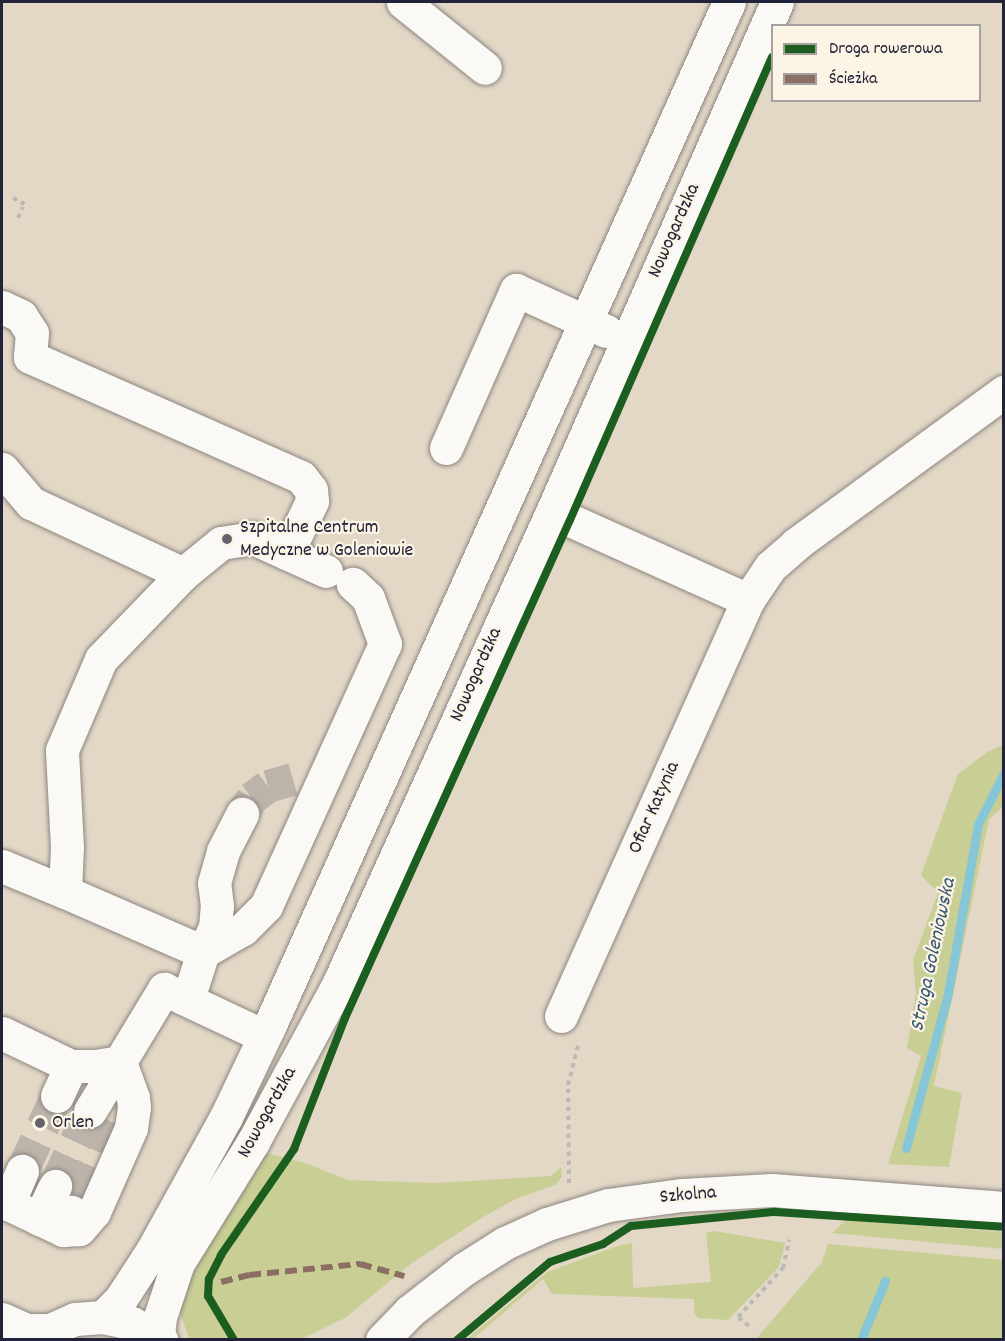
<!DOCTYPE html>
<meta charset="utf-8">
<style>
body{margin:0}
#map{position:relative;width:1005px;height:1341px;overflow:hidden;background:#e3d8c6;font-family:Dekko,sans-serif}
div>[style]{position:absolute}
[style*='--x']{left:calc(var(--x)*1px);top:calc(var(--y)*1px);width:calc(var(--w)*1px);rotate:calc(var(--a)*1deg)}
.green>*{inset:0;background:#c9cf94}
.stream>*{height:9px;margin:-4.5px;padding:0 4.5px;transform-origin:4.5px;border-radius:4.5px;background:#87c6d6}
.minor-tunnel>*{height:33px;margin-top:-16.5px;transform-origin:0;background:repeating-linear-gradient(90deg,#bcb4aa 0 33px,transparent 0 49px)}
.path>*{height:4px;margin-top:-2px;transform-origin:0;background:repeating-linear-gradient(90deg,#bbb9b8 0 4.5px,transparent 0 9px)}
.roads{filter:drop-shadow(0 0 2px #8c8681) drop-shadow(0 0 2px #8c8681)}
.minor>*{height:33px;margin:-16.5px;padding:0 16.5px;transform-origin:16.5px;border-radius:16.5px;background:#fbf9f6}
.quiet>*{height:6px;margin-top:-3px;transform-origin:0;background:repeating-linear-gradient(90deg,#8d6e63 0 12px,transparent 0 18px)}
.cycleway>*{height:8px;margin:-4px;padding:0 4px;transform-origin:4px;border-radius:4px;background:#1b5e20}
.dots>*{width:16px;height:16px;translate:-50% -50%;box-sizing:border-box;border:3px solid #fcf5e5;border-radius:50%}
span{translate:-50% -50%;white-space:nowrap;text-align:center;line-height:1.15;-webkit-text-stroke:4.5px #fcf5e5;paint-order:stroke}
.street-label{font-size:20px;color:#22223b}
.poi-label{font-size:20px;color:#22223b}
.left{translate:0 -50%;text-align:left}
.water-label{font-size:21px;color:#375974;font-style:italic}
.frame{position:absolute;inset:0;border:3px solid #22223b;pointer-events:none}
.legend{position:absolute;left:771px;top:24px;width:210px;height:78px;box-sizing:border-box;background:#fcf5e5;border:2px solid #a5a1a1;margin:0;padding:8px 10px;list-style:none;font-size:18px;color:#22223b}
.legend li{display:flex;align-items:center;gap:12px;height:30px}
.legend b{width:30px;border:2px solid #a5a1a1}
</style>
<div id="map">
<div class="green">
<i style="clip-path:polygon(1003px 745px,1003px 807px,989px 819px,934px 1086px,962px 1093px,949px 1167px,888px 1164px,921px 1056px,907px 1048px,916px 993px,913px 960px,938px 893px,921px 875px,958px 774px,987px 752px)"></i>
<i style="clip-path:polygon(266px 1153px,305px 1163px,348px 1180px,436px 1183px,551px 1176px,561px 1167px,562px 1177px,555px 1185px,518px 1198px,483px 1217px,412px 1263px,345px 1318px,310px 1335px,298px 1340px,189px 1339px,179px 1310px,198px 1255px)"></i>
<i style="clip-path:polygon(846px 1220px,1003px 1232px,1003px 1249px,832px 1233px)"></i>
<i style="clip-path:polygon(714px 1231px,785px 1243px,779px 1267px,728px 1320px,698px 1318px,694px 1313px,694px 1299px,552px 1294px,543px 1279px,473px 1339px,467px 1339px,547px 1272px,620px 1245px,632px 1243px,633px 1288px,711px 1282px,706px 1233px)"></i>
<i style="clip-path:polygon(828px 1244px,1003px 1260px,1003px 1339px,756px 1339px,822px 1262px)"></i>
</div>
<div class="stream">
<i style="--x:906;--y:1148;--w:161;--a:-74.8"></i>
<i style="--x:948;--y:993;--w:172;--a:-79.9"></i>
<i style="--x:978;--y:824;--w:57;--a:-63"></i>
<i style="--x:861;--y:1340;--w:64;--a:-67.9"></i>
</div>
<div class="minor-tunnel">
<i style="--x:242;--y:814;--w:19;--a:-58"></i>
<i style="--x:252;--y:798;--w:20;--a:-37"></i>
<i style="--x:268;--y:786;--w:26;--a:-16"></i>
<i style="--x:22;--y:1171;--w:83;--a:-65"></i>
<i style="--x:55;--y:1186;--w:83;--a:-65"></i>
<i style="--x:78;--y:1196;--w:83;--a:-64.4"></i>
</div>
<div class="path">
<i style="--x:13;--y:198;--w:13;--a:27"></i>
<i style="--x:18;--y:218;--w:12;--a:-66"></i>
<i style="--x:569;--y:1183;--w:98;--a:-90.6"></i>
<i style="--x:568;--y:1085;--w:44;--a:-75.7"></i>
<i style="--x:749;--y:1326;--w:14;--a:-141"></i>
<i style="--x:738;--y:1317;--w:67;--a:-47.4"></i>
<i style="--x:783;--y:1268;--w:29;--a:-78"></i>
</div>
<div class="roads">
<div class="minor">
<i style="--x:403;--y:2;--w:105;--a:38.8"></i>
<i style="--x:2;--y:307;--w:21;--a:25"></i>
<i style="--x:21;--y:316;--w:20;--a:57"></i>
<i style="--x:32;--y:333;--w:24;--a:95"></i>
<i style="--x:30;--y:357;--w:296;--a:23.9"></i>
<i style="--x:301;--y:477;--w:16;--a:52"></i>
<i style="--x:311;--y:490;--w:11;--a:85"></i>
<i style="--x:312;--y:501;--w:58;--a:115.7"></i>
<i style="--x:446;--y:448;--w:173;--a:-66.1"></i>
<i style="--x:516;--y:290;--w:99;--a:24.5"></i>
<i style="--x:2;--y:469;--w:45;--a:49.5"></i>
<i style="--x:31;--y:503;--w:168;--a:25"></i>
<i style="--x:552;--y:512;--w:215;--a:24.2"></i>
<i style="--x:2;--y:866;--w:68;--a:22.4"></i>
<i style="--x:203;--y:952;--w:150;--a:-156.5"></i>
<i style="--x:65;--y:892;--w:45;--a:-87.5"></i>
<i style="--x:67;--y:847;--w:97;--a:-93"></i>
<i style="--x:62;--y:750;--w:99;--a:-66.8"></i>
<i style="--x:101;--y:659;--w:118;--a:-46"></i>
<i style="--x:183;--y:574;--w:49;--a:-39.2"></i>
<i style="--x:221;--y:543;--w:32;--a:-9"></i>
<i style="--x:253;--y:538;--w:80;--a:24.3"></i>
<i style="--x:203;--y:952;--w:46;--a:-29.9"></i>
<i style="--x:243;--y:929;--w:33;--a:-45"></i>
<i style="--x:266;--y:906;--w:288;--a:-65.6"></i>
<i style="--x:385;--y:644;--w:49;--a:-110.3"></i>
<i style="--x:368;--y:598;--w:21;--a:-137"></i>
<i style="--x:188;--y:999;--w:49;--a:-72.3"></i>
<i style="--x:203;--y:952;--w:28;--a:-64"></i>
<i style="--x:215;--y:927;--w:21;--a:-85"></i>
<i style="--x:217;--y:906;--w:23;--a:-97"></i>
<i style="--x:214;--y:883;--w:33;--a:-74"></i>
<i style="--x:223;--y:851;--w:42;--a:-62.8"></i>
<i style="--x:561;--y:1016;--w:456;--a:-65.8"></i>
<i style="--x:748;--y:600;--w:40;--a:-56"></i>
<i style="--x:770;--y:567;--w:35;--a:-41"></i>
<i style="--x:796;--y:544;--w:258;--a:-36.2"></i>
<i style="--x:2;--y:1033;--w:76;--a:25.6"></i>
<i style="--x:71;--y:1066;--w:24;--a:0"></i>
<i style="--x:95;--y:1066;--w:25;--a:-9"></i>
<i style="--x:120;--y:1062;--w:38;--a:70"></i>
<i style="--x:133;--y:1098;--w:9;--a:84"></i>
<i style="--x:134;--y:1107;--w:21;--a:98"></i>
<i style="--x:131;--y:1128;--w:92;--a:113.8"></i>
<i style="--x:94;--y:1212;--w:23;--a:131"></i>
<i style="--x:79;--y:1229;--w:16;--a:176"></i>
<i style="--x:57;--y:1096;--w:33;--a:-65"></i>
<i style="--x:90;--y:1111;--w:143;--a:-58.8"></i>
<i style="--x:164;--y:989;--w:110;--a:25.2"></i>
<i style="--x:2;--y:1201;--w:68;--a:25.4"></i>
<i style="--x:63;--y:1230;--w:20;--a:-66"></i>
<i style="--x:8;--y:1204;--w:36;--a:-67"></i>
<i style="--x:39;--y:1219;--w:37;--a:-64"></i>
<i style="--x:103;--y:1317;--w:24;--a:-45"></i>
<i style="--x:120;--y:1300;--w:59;--a:-56.9"></i>
<i style="--x:152;--y:1251;--w:153;--a:-61.1"></i>
<i style="--x:226;--y:1117;--w:100;--a:-64.5"></i>
<i style="--x:269;--y:1027;--w:1123;--a:-65.83"></i>
<i style="--x:2;--y:1319;--w:27;--a:24"></i>
<i style="--x:27;--y:1330;--w:23;--a:0"></i>
<i style="--x:158;--y:1336;--w:19;--a:-84"></i>
<i style="--x:160;--y:1317;--w:57;--a:-71.6"></i>
<i style="--x:178;--y:1263;--w:142;--a:-58.2"></i>
<i style="--x:253;--y:1142;--w:179;--a:-61.6"></i>
<i style="--x:338;--y:985;--w:519;--a:-65.66"></i>
<i style="--x:552;--y:512;--w:557;--a:-66.19"></i>
<i style="--x:36;--y:1340;--w:17;--a:-36"></i>
<i style="--x:50;--y:1330;--w:27;--a:-24"></i>
<i style="--x:75;--y:1319;--w:28;--a:-4"></i>
<i style="--x:103;--y:1317;--w:30;--a:12"></i>
<i style="--x:132;--y:1323;--w:34;--a:30"></i>
<i style="--x:382;--y:1340;--w:40;--a:-46"></i>
<i style="--x:410;--y:1311;--w:68;--a:-37.9"></i>
<i style="--x:464;--y:1269;--w:49;--a:-32.4"></i>
<i style="--x:505;--y:1243;--w:46;--a:-24.3"></i>
<i style="--x:547;--y:1224;--w:64;--a:-17.3"></i>
<i style="--x:608;--y:1205;--w:75;--a:-7.7"></i>
<i style="--x:682;--y:1195;--w:90;--a:-3.2"></i>
<i style="--x:772;--y:1190;--w:233;--a:4.4"></i>
</div>
</div>
<div class="quiet">
<i style="--x:221;--y:1282;--w:29;--a:-14"></i>
<i style="--x:249;--y:1275;--w:112;--a:-5.7"></i>
<i style="--x:360;--y:1264;--w:46;--a:15.3"></i>
</div>
<div class="cycleway">
<i style="--x:234;--y:1340;--w:51;--a:-120.6"></i>
<i style="--x:208;--y:1296;--w:17;--a:-87"></i>
<i style="--x:209;--y:1279;--w:27;--a:-63"></i>
<i style="--x:221;--y:1255;--w:129;--a:-55.4"></i>
<i style="--x:294;--y:1149;--w:141;--a:-68.7"></i>
<i style="--x:345;--y:1018;--w:546;--a:-65.69"></i>
<i style="--x:570;--y:520;--w:505;--a:-66.43"></i>
<i style="--x:457;--y:1340;--w:121;--a:-40"></i>
<i style="--x:550;--y:1262;--w:56;--a:-18.8"></i>
<i style="--x:603;--y:1244;--w:33;--a:-33"></i>
<i style="--x:631;--y:1226;--w:145;--a:-5.6"></i>
<i style="--x:775;--y:1212;--w:229;--a:3.7"></i>
</div>
<div class="dots">
<i style="left:227px;top:539px;background:#66626c"></i>
<i style="left:40px;top:1123px;background:#66626c"></i>
</div>
<div class="street-label">
<span style="left:675px;top:231px;rotate:-66deg">Nowogardzka</span>
<span style="left:477px;top:675px;rotate:-66deg">Nowogardzka</span>
<span style="left:655px;top:808px;rotate:-66deg">Ofiar Katynia</span>
<span style="left:268px;top:1113px;rotate:-61deg">Nowogardzka</span>
<span style="left:688px;top:1196px;rotate:-5deg">Szkolna</span>
</div>
<div class="poi-label">
<span class="left" style="left:240px;top:540px">Szpitalne Centrum<br>Medyczne w Goleniowie</span>
<span class="left" style="left:52px;top:1123px">Orlen</span>
</div>
<div class="water-label">
<span style="left:934px;top:955px;rotate:-78deg">Struga Goleniowska</span>
</div>
<div class="frame"></div>
<ul class="legend">
<li><b style="height:8px;background:#1b5e20"></b>Droga rowerowa</li>
<li><b style="height:8px;background:#8d6e63"></b>Ścieżka</li>
</ul>
</div>
